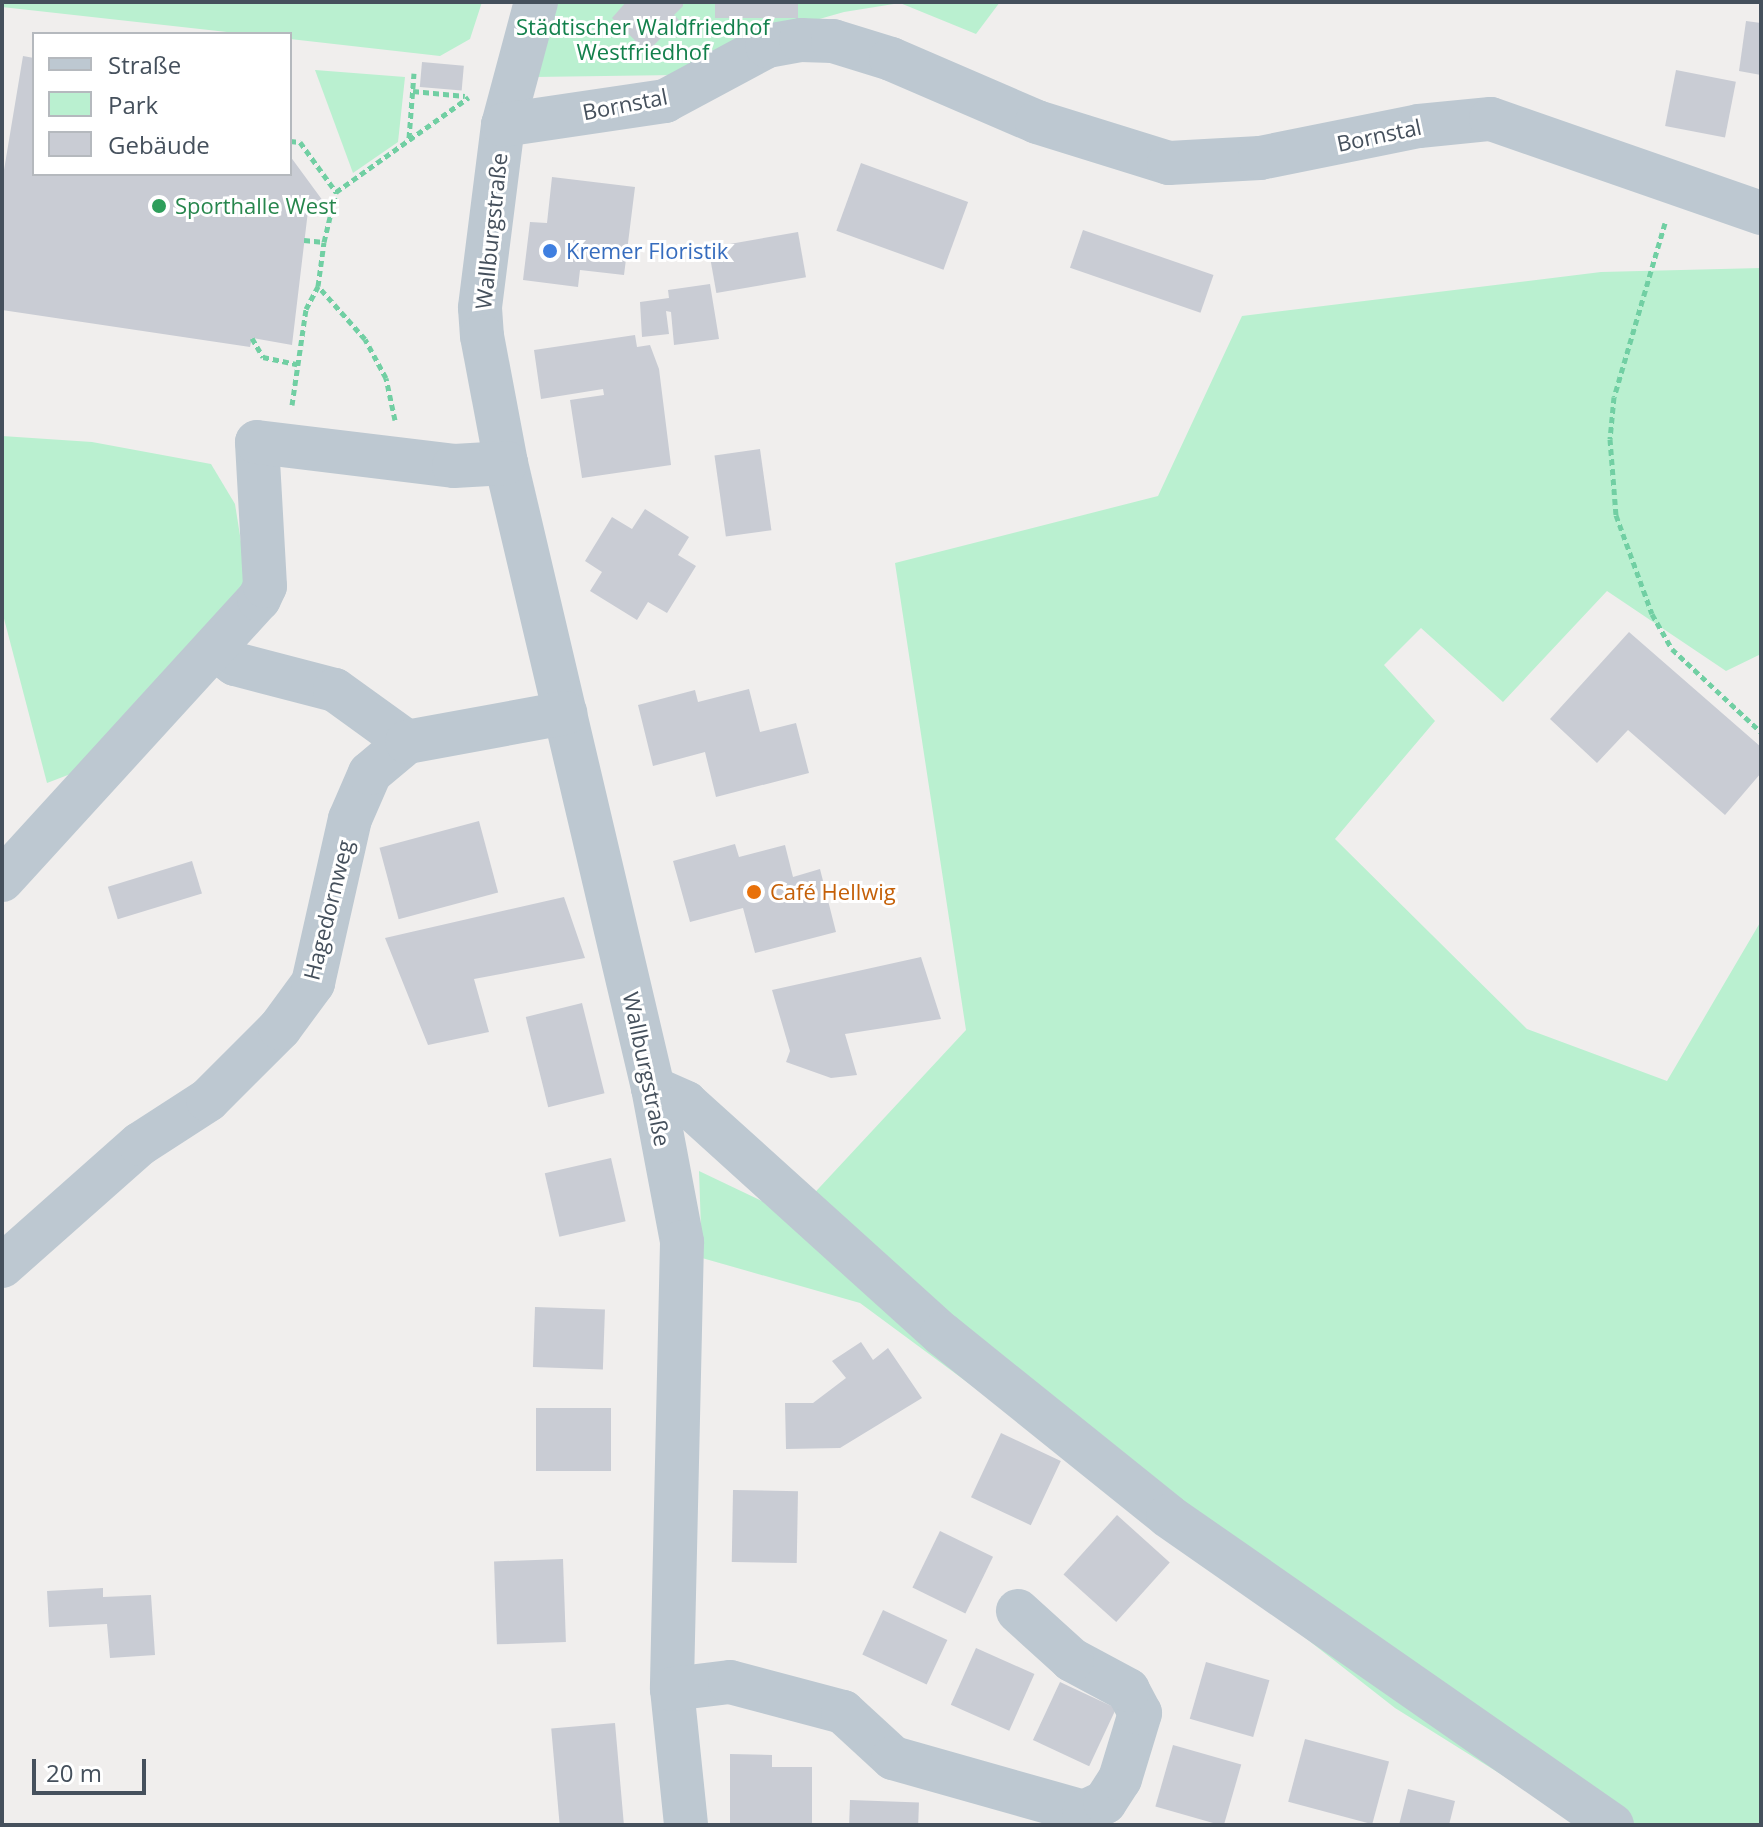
<!DOCTYPE html>
<meta charset="utf-8">
<style>
body{margin:0}
#map{position:relative;width:1763px;height:1827px;overflow:hidden;background:#f0eeed;font-family:"Open Sans",sans-serif}
div>[style]{position:absolute}
[style*='--x']{left:calc(var(--x)*1px);top:calc(var(--y)*1px);width:calc(var(--w)*1px);rotate:calc(var(--a)*1deg)}
.green>*{inset:0;background:#baf0d0}
.building>*{inset:0;background:#c9ccd4;transform-origin:0 0}
.path>*{height:5px;margin-top:-2.5px;transform-origin:0;background:repeating-linear-gradient(90deg,#71cfa3 0 6px,transparent 0 10px)}
.minor>*{height:44px;margin:-22px;padding:0 22px;transform-origin:22px;border-radius:22px;background:#bdc8d1}
.dots>*{width:22px;height:22px;translate:-50% -50%;box-sizing:border-box;border:4px solid #fff;border-radius:50%}
span{translate:-50% -50%;white-space:nowrap;text-align:center;line-height:1.15;-webkit-text-stroke:6px #fff;paint-order:stroke}
.park-label{font-size:22px;color:#13804c}
.street-label{font-size:22px;color:#45505c}
.leisure-label{font-size:22px;color:#27864d}
.left{translate:0 -50%;text-align:left}
.shop-label{font-size:22px;color:#366cbe}
.food-label{font-size:22px;color:#c56008}
.frame{position:absolute;inset:0;border:4px solid #45505c;pointer-events:none}
.legend{position:absolute;left:32px;top:32px;width:260px;height:144px;box-sizing:border-box;background:#fff;border:2px solid #b5b9be;margin:0;padding:10px 14px;list-style:none;font-size:24px;color:#45505c}
.legend li{display:flex;align-items:center;gap:16px;height:40px}
.legend b{width:40px;border:2px solid #b5b9be}
.scale{position:absolute;left:32px;top:1759px;width:114px;height:36px;box-sizing:border-box;border:4px solid #45505c;border-top:0;padding-left:10px;font-size:24px;line-height:28px;white-space:nowrap;color:#45505c;-webkit-text-stroke:6px #fff;paint-order:stroke}
</style>
<div id="map">
<div class="green">
<i style="clip-path:polygon(2px 2px,482px 2px,470px 39px,440px 56px,290px 39px,290px 34px,245px 34px,2px 7px)"></i>
<i style="clip-path:polygon(545px 2px,1000px 2px,976px 34px,900px 3px,844px 12px,752px 38px,676px 75px,533px 77px)"></i>
<i style="clip-path:polygon(315px 70px,405px 77px,398px 142px,353px 173px)"></i>
<i style="clip-path:polygon(1761px 268px,1761px 654px,1726px 671px,1607px 591px,1503px 702px,1421px 628px,1384px 665px,1435px 721px,1335px 839px,1527px 1029px,1667px 1081px,1761px 921px,1761px 1825px,1582px 1825px,1395px 1708px,1162px 1526px,860px 1303px,702px 1258px,699px 1171px,793px 1216px,966px 1030px,895px 563px,1158px 496px,1242px 316px,1601px 272px)"></i>
<i style="clip-path:polygon(2px 436px,92px 442px,211px 464px,235px 504px,248px 586px,81px 770px,47px 783px,2px 611px)"></i>
</div>
<div class="building">
<i style="clip-path:polygon(626px 2px,683px 2px,683px 6px,674px 15px,679px 20px,647px 52px,612px 18px)"></i>
<i style="left:715px;top:2px;width:83px;height:16px"></i>
<i style="clip-path:polygon(1746px 21px,1761px 23px,1761px 75px,1739px 71px)"></i>
<i style="clip-path:polygon(23px 56px,34px 58px,34px 174px,290px 174px,290px 156px,323px 201px,308px 211px,292px 345px,252px 338px,250px 347px,2px 310px,2px 182px)"></i>
<i style="left:422px;top:62px;width:42px;height:25px;rotate:5deg"></i>
<i style="left:1676px;top:70px;width:61px;height:57px;rotate:11deg"></i>
<i style="left:861px;top:163px;width:114px;height:72px;rotate:20deg"></i>
<i style="clip-path:polygon(552px 177px,635px 187px,624px 275px,580px 270px,578px 287px,523px 280px,530px 222px,547px 223px)"></i>
<i style="left:1083px;top:230px;width:138px;height:40px;rotate:19deg"></i>
<i style="left:798px;top:232px;width:46px;height:91px;rotate:80deg"></i>
<i style="clip-path:polygon(710px 284px,719px 339px,674px 345px,671px 312px,666px 311px,669px 334px,642px 337px,640px 302px,669px 298px,668px 290px)"></i>
<i style="clip-path:polygon(635px 335px,637px 347px,650px 345px,659px 369px,671px 465px,582px 478px,570px 400px,604px 395px,603px 389px,541px 399px,534px 350px)"></i>
<i style="left:760px;top:449px;width:82px;height:46px;rotate:82deg"></i>
<i style="clip-path:polygon(645px 509px,689px 537px,678px 555px,696px 566px,667px 613px,648px 602px,637px 620px,590px 591px,602px 572px,585px 561px,612px 517px,632px 529px)"></i>
<i style="clip-path:polygon(1629px 632px,1761px 747px,1761px 773px,1725px 815px,1628px 730px,1597px 763px,1550px 719px)"></i>
<i style="clip-path:polygon(749px 689px,760px 732px,796px 723px,809px 773px,716px 797px,705px 752px,653px 766px,638px 705px,695px 690px,698px 702px)"></i>
<i style="left:479px;top:821px;width:74px;height:103px;rotate:75deg"></i>
<i style="clip-path:polygon(735px 844px,739px 857px,785px 845px,793px 877px,820px 869px,836px 932px,755px 953px,743px 908px,690px 922px,673px 861px)"></i>
<i style="left:192px;top:861px;width:34px;height:88px;rotate:73deg"></i>
<i style="clip-path:polygon(564px 897px,585px 958px,474px 979px,489px 1032px,428px 1045px,385px 938px)"></i>
<i style="clip-path:polygon(921px 957px,941px 1019px,845px 1034px,857px 1075px,831px 1078px,786px 1062px,790px 1051px,772px 990px)"></i>
<i style="left:582px;top:1003px;width:93px;height:58px;rotate:76deg"></i>
<i style="left:611px;top:1158px;width:65px;height:68px;rotate:77deg"></i>
<i style="left:535px;top:1307px;width:70px;height:60px;rotate:2deg"></i>
<i style="clip-path:polygon(861px 1342px,873px 1360px,888px 1348px,922px 1398px,840px 1448px,786px 1449px,785px 1403px,813px 1403px,846px 1378px,832px 1361px)"></i>
<i style="left:536px;top:1408px;width:75px;height:63px"></i>
<i style="left:1001px;top:1433px;width:66px;height:71px;rotate:25deg"></i>
<i style="left:733px;top:1490px;width:65px;height:72px;rotate:1deg"></i>
<i style="left:1117px;top:1515px;width:71px;height:80px;rotate:42deg"></i>
<i style="left:940px;top:1531px;width:59px;height:63px;rotate:26deg"></i>
<i style="left:563px;top:1559px;width:83px;height:69px;rotate:88deg"></i>
<i style="clip-path:polygon(103px 1588px,103px 1597px,151px 1595px,155px 1655px,110px 1658px,107px 1624px,49px 1627px,47px 1591px)"></i>
<i style="left:883px;top:1610px;width:71px;height:49px;rotate:25deg"></i>
<i style="left:976px;top:1648px;width:64px;height:62px;rotate:24deg"></i>
<i style="left:1206px;top:1662px;width:66px;height:59px;rotate:16deg"></i>
<i style="left:1060px;top:1682px;width:62px;height:64px;rotate:25deg"></i>
<i style="left:615px;top:1723px;width:102px;height:64px;rotate:85deg"></i>
<i style="left:1305px;top:1739px;width:87px;height:65px;rotate:15deg"></i>
<i style="left:1173px;top:1745px;width:71px;height:64px;rotate:16deg"></i>
<i style="clip-path:polygon(730px 1754px,772px 1755px,772px 1767px,812px 1767px,812px 1825px,730px 1823px)"></i>
<i style="clip-path:polygon(1408px 1789px,1455px 1801px,1449px 1825px,1399px 1825px)"></i>
<i style="left:850px;top:1800px;width:69px;height:25px;rotate:2deg"></i>
</div>
<div class="path">
<i style="--x:413;--y:91;--w:52;--a:5.5"></i>
<i style="--x:409;--y:138;--w:65;--a:-85.6"></i>
<i style="--x:290;--y:141;--w:10;--a:6"></i>
<i style="--x:300;--y:142;--w:62;--a:54.2"></i>
<i style="--x:1665;--y:223;--w:181;--a:106.3"></i>
<i style="--x:1614;--y:397;--w:42;--a:95.4"></i>
<i style="--x:1610;--y:439;--w:76;--a:85.5"></i>
<i style="--x:1616;--y:515;--w:105;--a:70"></i>
<i style="--x:1652;--y:614;--w:40;--a:60.3"></i>
<i style="--x:1672;--y:649;--w:122;--a:43"></i>
<i style="--x:304;--y:240;--w:20;--a:6"></i>
<i style="--x:252;--y:338;--w:22;--a:60"></i>
<i style="--x:263;--y:357;--w:35;--a:12"></i>
<i style="--x:292;--y:405;--w:97;--a:-81.7"></i>
<i style="--x:306;--y:309;--w:26;--a:-62"></i>
<i style="--x:395;--y:420;--w:43;--a:-102.1"></i>
<i style="--x:386;--y:378;--w:44;--a:-118.3"></i>
<i style="--x:365;--y:339;--w:71;--a:-131.6"></i>
<i style="--x:318;--y:286;--w:44;--a:-82.2"></i>
<i style="--x:324;--y:242;--w:51;--a:-76.5"></i>
<i style="--x:336;--y:192;--w:163;--a:-35.5"></i>
</div>
<div class="minor">
<i style="--x:536;--y:2;--w:127;--a:105"></i>
<i style="--x:503;--y:125;--w:184;--a:97.2"></i>
<i style="--x:480;--y:308;--w:28;--a:86"></i>
<i style="--x:482;--y:336;--w:129;--a:79.3"></i>
<i style="--x:506;--y:463;--w:642;--a:76.76"></i>
<i style="--x:653;--y:1088;--w:157;--a:79.3"></i>
<i style="--x:682;--y:1242;--w:447;--a:91.3"></i>
<i style="--x:672;--y:1689;--w:137;--a:84.1"></i>
<i style="--x:503;--y:125;--w:164;--a:-8.4"></i>
<i style="--x:665;--y:101;--w:116;--a:-28.3"></i>
<i style="--x:767;--y:46;--w:35;--a:-10"></i>
<i style="--x:801;--y:40;--w:32;--a:2"></i>
<i style="--x:833;--y:41;--w:61;--a:17.2"></i>
<i style="--x:891;--y:59;--w:159;--a:23.3"></i>
<i style="--x:1037;--y:122;--w:138;--a:17.3"></i>
<i style="--x:1169;--y:163;--w:91;--a:-3.1"></i>
<i style="--x:1260;--y:158;--w:162;--a:-11.4"></i>
<i style="--x:1419;--y:126;--w:72;--a:-5.6"></i>
<i style="--x:1491;--y:119;--w:286;--a:19.2"></i>
<i style="--x:216;--y:650;--w:24;--a:36"></i>
<i style="--x:235;--y:664;--w:103;--a:14.6"></i>
<i style="--x:335;--y:690;--w:89;--a:35.8"></i>
<i style="--x:2;--y:880;--w:381;--a:-47.6"></i>
<i style="--x:259;--y:599;--w:14;--a:-65"></i>
<i style="--x:265;--y:586;--w:144;--a:-93.2"></i>
<i style="--x:257;--y:442;--w:198;--a:6.9"></i>
<i style="--x:454;--y:466;--w:52;--a:-3.3"></i>
<i style="--x:653;--y:1088;--w:36;--a:24"></i>
<i style="--x:686;--y:1103;--w:345;--a:42.1"></i>
<i style="--x:942;--y:1334;--w:290;--a:38.8"></i>
<i style="--x:1168;--y:1516;--w:541;--a:34.84"></i>
<i style="--x:2;--y:1266;--w:184;--a:-41.5"></i>
<i style="--x:140;--y:1144;--w:81;--a:-32.9"></i>
<i style="--x:208;--y:1100;--w:102;--a:-45"></i>
<i style="--x:280;--y:1028;--w:56;--a:-53.7"></i>
<i style="--x:313;--y:983;--w:168;--a:-77.3"></i>
<i style="--x:350;--y:819;--w:50;--a:-66.5"></i>
<i style="--x:370;--y:773;--w:48;--a:-40"></i>
<i style="--x:407;--y:742;--w:161;--a:-10.4"></i>
<i style="--x:672;--y:1689;--w:58;--a:-6.9"></i>
<i style="--x:730;--y:1682;--w:117;--a:14.9"></i>
<i style="--x:843;--y:1712;--w:68;--a:42.6"></i>
<i style="--x:893;--y:1758;--w:198;--a:15.8"></i>
<i style="--x:1084;--y:1812;--w:23;--a:-25"></i>
<i style="--x:1105;--y:1802;--w:27;--a:-57"></i>
<i style="--x:1120;--y:1779;--w:69;--a:-73.1"></i>
<i style="--x:1140;--y:1713;--w:26;--a:-118"></i>
<i style="--x:1128;--y:1690;--w:64;--a:-151.8"></i>
<i style="--x:1072;--y:1660;--w:73;--a:-137.8"></i>
</div>
<div class="dots">
<i style="left:159px;top:206px;background:#2e9e5b"></i>
<i style="left:550px;top:251px;background:#3f7fe0"></i>
<i style="left:754px;top:892px;background:#e8710a"></i>
</div>
<div class="park-label">
<span style="left:643px;top:39px">Städtischer Waldfriedhof<br>Westfriedhof</span>
</div>
<div class="street-label">
<span style="left:625px;top:104px;rotate:-11deg">Bornstal</span>
<span style="left:1379px;top:135px;rotate:-12deg">Bornstal</span>
<span style="left:491px;top:231px;rotate:-84deg">Wallburgstraße</span>
<span style="left:328px;top:910px;rotate:-76deg">Hagedornweg</span>
<span style="left:647px;top:1069px;rotate:78deg">Wallburgstraße</span>
</div>
<div class="leisure-label">
<span class="left" style="left:175px;top:206px">Sporthalle West</span>
</div>
<div class="shop-label">
<span class="left" style="left:566px;top:251px">Kremer Floristik</span>
</div>
<div class="food-label">
<span class="left" style="left:770px;top:892px">Café Hellwig</span>
</div>
<div class="frame"></div>
<ul class="legend">
<li><b style="height:10px;background:#bdc8d1"></b>Straße</li>
<li><b style="height:22px;background:#baf0d0"></b>Park</li>
<li><b style="height:22px;background:#c9ccd4"></b>Gebäude</li>
</ul>
<div class="scale">20 m</div>
</div>
